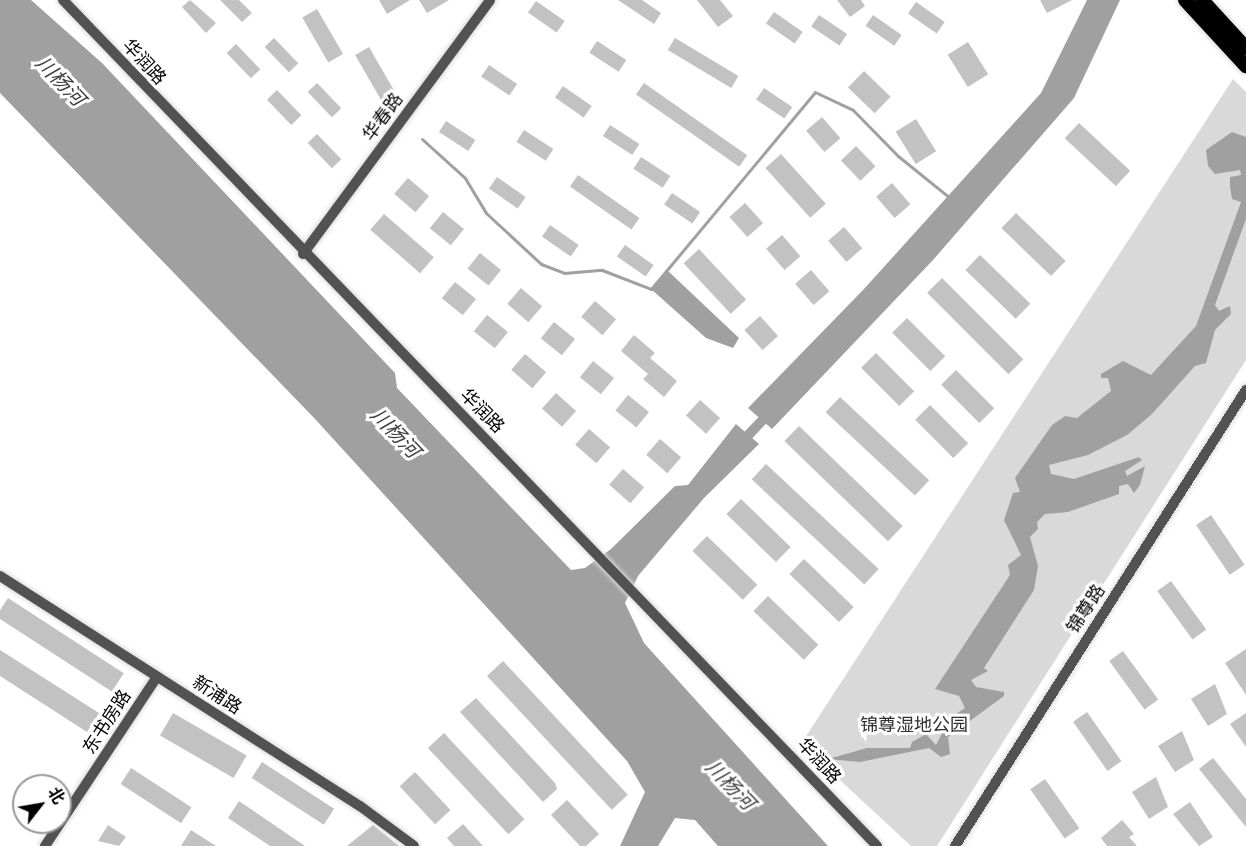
<!DOCTYPE html>
<meta charset="utf-8">
<style>
body{margin:0}
#map{position:relative;width:1246px;height:846px;overflow:hidden;background:#fff;font-family:Cabin,"Noto Sans SC",sans-serif}
div>[style]{position:absolute}
[style*='--x']{left:calc(var(--x)*1px);top:calc(var(--y)*1px);width:calc(var(--w)*1px);rotate:calc(var(--a)*1deg)}
.green>*{inset:0;background:#d9d9d9}
.water>*{inset:0;background:#a0a0a0}
.stream>*{height:3px;margin:-1.5px;padding:0 1.5px;transform-origin:1.5px;border-radius:1.5px;background:#a0a0a0}
.canal>*{height:10px;margin:-5px;padding:0 5px;transform-origin:5px;border-radius:5px;background:#a0a0a0}
.building>*{inset:0;background:#c2c2c2;transform-origin:0 0}
.roads{filter:drop-shadow(0 0 2px #dbdbdb) drop-shadow(0 0 2px #dbdbdb)}
.minor>*{height:10px;margin:-5px;padding:0 5px;transform-origin:5px;border-radius:5px;background:#525252}
.major>*{height:14px;margin:-7px;padding:0 7px;transform-origin:7px;border-radius:7px;background:#000}
span{translate:-50% -50%;white-space:nowrap;text-align:center;line-height:1.15;-webkit-text-stroke:6px #fff;paint-order:stroke}
.street-label{font-size:18px;color:#000}
.park-label{font-size:18px;color:#303030}
.water-label{font-size:20px;color:#414141;font-style:italic}
.north{position:absolute;left:12px;top:774px;width:60px;height:60px;box-sizing:border-box;background:#fff;border:2px solid #999;border-radius:50%;rotate:59deg;font-size:16px;font-weight:700;line-height:24px;text-align:center;color:#000}
.north::after{content:'';display:block;margin:auto;width:21px;height:27px;background:#000;clip-path:polygon(50% 0,100% 100%,50% 72%,0 100%)}
</style>
<div id="map">
<div class="green">
<i style="clip-path:polygon(1233px 79px,1246px 92px,1246px 360px,937px 846px,911px 846px,801px 744px)"></i>
</div>
<div class="water">
<i style="clip-path:polygon(0 0,31px 0,102px 63px,395px 373px,397px 388px,571px 570px,585px 568px,611px 549px,675px 486px,688px 485px,736px 424px,759px 444px,704px 498px,638px 576px,625px 603px,644px 643px,828px 846px,718px 846px,695px 820px,675px 818px,658px 846px,620px 846px,645px 792px,627px 761px,316px 420px,0 93px)"></i>
<i style="clip-path:polygon(1087px 0,1120px 0,1074px 98px,933px 260px,772px 429px,748px 408px,864px 289px,1041px 93px)"></i>
<i style="clip-path:polygon(1232px 132px,1246px 137px,1246px 219px,1215px 305px,1219px 311px,1230px 306px,1231px 314px,1215px 330px,1206px 363px,1195px 366px,1152px 414px,1127px 435px,1088px 455px,1049px 465px,1051px 474px,1074px 479px,1139px 457px,1142px 460px,1125px 471px,1127px 476px,1145px 466px,1140px 485px,1134px 493px,1128px 484px,1119px 486px,1119px 494px,1068px 512px,1045px 514px,1037px 522px,1038px 529px,1030px 537px,1038px 566px,1034px 590px,984px 668px,988px 671px,971px 680px,976px 687px,1004px 692px,1004px 696px,948px 737px,950px 754px,941px 757px,929px 748px,860px 762px,828px 759px,867px 748px,910px 748px,912px 742px,926px 734px,936px 745px,950px 718px,965px 708px,959px 696px,935px 689px,1010px 575px,1008px 565px,1021px 555px,1004px 520px,1013px 493px,1020px 492px,1015px 478px,1052px 425px,1065px 416px,1077px 418px,1111px 391px,1108px 378px,1101px 378px,1101px 374px,1123px 361px,1151px 375px,1196px 326px,1241px 202px,1232px 199px,1230px 187px,1230px 177px,1241px 175px,1240px 170px,1215px 174px,1208px 166px,1206px 150px)"></i>
<i style="clip-path:polygon(668px 271px,739px 338px,733px 348px,706px 338px,651px 289px)"></i>
</div>
<div class="stream">
<i style="--x:422;--y:139;--w:58;--a:42.2"></i>
<i style="--x:465;--y:178;--w:41;--a:59"></i>
<i style="--x:486;--y:213;--w:75;--a:42.8"></i>
<i style="--x:541;--y:264;--w:25;--a:21"></i>
<i style="--x:564;--y:273;--w:38;--a:-5"></i>
<i style="--x:602;--y:270;--w:53;--a:21.2"></i>
<i style="--x:651;--y:289;--w:256;--a:-50.2"></i>
<i style="--x:815;--y:92;--w:42;--a:25.3"></i>
<i style="--x:853;--y:110;--w:64;--a:45.6"></i>
<i style="--x:898;--y:156;--w:67;--a:38.9"></i>
</div>
<div class="canal">
<i style="--x:739;--y:445;--w:48;--a:-46.7"></i>
</div>
<div class="building">
<i style="clip-path:polygon(190px 0,216px 23px,206px 33px,182px 7px)"></i>
<i style="clip-path:polygon(220px 0,239px 0,252px 13px,242px 22px)"></i>
<i style="clip-path:polygon(379px 0,410px 0,387px 14px)"></i>
<i style="clip-path:polygon(419px 0,449px 0,427px 13px)"></i>
<i style="clip-path:polygon(618px 0,642px 0,661px 13px,654px 24px)"></i>
<i style="clip-path:polygon(697px 0,720px 0,733px 16px,718px 27px)"></i>
<i style="clip-path:polygon(837px 0,861px 0,865px 6px,850px 17px)"></i>
<i style="clip-path:polygon(1040px 0,1072px 0,1047px 13px)"></i>
<i style="left:536px;top:1px;width:35px;height:14px;rotate:35deg"></i>
<i style="left:916px;top:2px;width:35px;height:14px;rotate:35deg"></i>
<i style="left:317px;top:9px;width:52px;height:17px;rotate:60deg"></i>
<i style="left:774px;top:12px;width:35px;height:14px;rotate:35deg"></i>
<i style="left:819px;top:15px;width:34px;height:14px;rotate:34deg"></i>
<i style="left:873px;top:15px;width:35px;height:13px;rotate:35deg"></i>
<i style="left:274px;top:38px;width:35px;height:13px;rotate:46deg"></i>
<i style="left:675px;top:38px;width:74px;height:14px;rotate:31deg"></i>
<i style="left:597px;top:41px;width:35px;height:14px;rotate:33deg"></i>
<i style="left:968px;top:42px;width:38px;height:24px;rotate:58deg"></i>
<i style="left:236px;top:44px;width:35px;height:13px;rotate:46deg"></i>
<i style="left:369px;top:47px;width:53px;height:16px;rotate:60deg"></i>
<i style="left:489px;top:65px;width:34px;height:14px;rotate:34deg"></i>
<i style="left:864px;top:71px;width:37px;height:23px;rotate:44deg"></i>
<i style="left:317px;top:83px;width:35px;height:13px;rotate:46deg"></i>
<i style="left:644px;top:83px;width:126px;height:14px;rotate:35deg"></i>
<i style="left:563px;top:86px;width:35px;height:14px;rotate:35deg"></i>
<i style="left:764px;top:88px;width:34px;height:14px;rotate:34deg"></i>
<i style="left:277px;top:90px;width:35px;height:14px;rotate:46deg"></i>
<i style="left:822px;top:117px;width:28px;height:21px;rotate:49deg"></i>
<i style="left:916px;top:119px;width:38px;height:24px;rotate:58deg"></i>
<i style="left:446px;top:121px;width:35px;height:13px;rotate:33deg"></i>
<i style="left:1079px;top:123px;width:70px;height:21px;rotate:43deg"></i>
<i style="left:610px;top:125px;width:35px;height:13px;rotate:33deg"></i>
<i style="left:524px;top:130px;width:35px;height:14px;rotate:33deg"></i>
<i style="left:317px;top:134px;width:35px;height:13px;rotate:46deg"></i>
<i style="left:856px;top:146px;width:28px;height:21px;rotate:46deg"></i>
<i style="left:781px;top:154px;width:67px;height:21px;rotate:48deg"></i>
<i style="left:641px;top:157px;width:35px;height:14px;rotate:33deg"></i>
<i style="left:578px;top:175px;width:75px;height:14px;rotate:35deg"></i>
<i style="left:497px;top:177px;width:35px;height:14px;rotate:35deg"></i>
<i style="left:408px;top:178px;width:28px;height:21px;rotate:41deg"></i>
<i style="left:892px;top:183px;width:28px;height:21px;rotate:49deg"></i>
<i style="left:672px;top:193px;width:34px;height:14px;rotate:34deg"></i>
<i style="left:745px;top:203px;width:27px;height:21px;rotate:48deg"></i>
<i style="left:443px;top:212px;width:27px;height:21px;rotate:39deg"></i>
<i style="left:1016px;top:213px;width:69px;height:21px;rotate:44deg"></i>
<i style="left:384px;top:214px;width:66px;height:21px;rotate:41deg"></i>
<i style="left:550px;top:225px;width:35px;height:14px;rotate:35deg"></i>
<i style="left:844px;top:227px;width:28px;height:21px;rotate:49deg"></i>
<i style="left:782px;top:235px;width:28px;height:21px;rotate:49deg"></i>
<i style="left:625px;top:245px;width:35px;height:14px;rotate:35deg"></i>
<i style="left:699px;top:249px;width:69px;height:21px;rotate:47deg"></i>
<i style="left:480px;top:253px;width:27px;height:20px;rotate:39deg"></i>
<i style="left:980px;top:255px;width:70px;height:21px;rotate:44deg"></i>
<i style="left:811px;top:270px;width:28px;height:21px;rotate:49deg"></i>
<i style="left:942px;top:278px;width:115px;height:21px;rotate:45deg"></i>
<i style="left:455px;top:282px;width:27px;height:21px;rotate:39deg"></i>
<i style="left:521px;top:288px;width:28px;height:21px;rotate:41deg"></i>
<i style="left:595px;top:301px;width:28px;height:21px;rotate:41deg"></i>
<i style="left:487px;top:315px;width:27px;height:21px;rotate:39deg"></i>
<i style="left:760px;top:316px;width:27px;height:21px;rotate:48deg"></i>
<i style="left:907px;top:318px;width:54px;height:21px;rotate:45deg"></i>
<i style="left:554px;top:322px;width:27px;height:21px;rotate:39deg"></i>
<i style="clip-path:polygon(634px 335px,655px 353px,650px 358px,677px 381px,664px 397px,643px 379px,648px 374px,621px 351px)"></i>
<i style="left:876px;top:353px;width:54px;height:21px;rotate:45deg"></i>
<i style="left:525px;top:354px;width:28px;height:21px;rotate:41deg"></i>
<i style="left:593px;top:361px;width:27px;height:21px;rotate:39deg"></i>
<i style="left:956px;top:370px;width:54px;height:21px;rotate:45deg"></i>
<i style="left:556px;top:393px;width:27px;height:21px;rotate:42deg"></i>
<i style="left:628px;top:395px;width:27px;height:20px;rotate:39deg"></i>
<i style="left:840px;top:397px;width:122px;height:21px;rotate:43deg"></i>
<i style="left:700px;top:400px;width:27px;height:21px;rotate:42deg"></i>
<i style="left:930px;top:405px;width:54px;height:21px;rotate:45deg"></i>
<i style="left:799px;top:426px;width:144px;height:21px;rotate:44deg"></i>
<i style="left:589px;top:429px;width:28px;height:21px;rotate:41deg"></i>
<i style="left:660px;top:439px;width:28px;height:21px;rotate:41deg"></i>
<i style="left:766px;top:464px;width:154px;height:21px;rotate:43deg"></i>
<i style="left:623px;top:469px;width:28px;height:21px;rotate:41deg"></i>
<i style="left:741px;top:499px;width:69px;height:21px;rotate:44deg"></i>
<i style="left:1211px;top:515px;width:60px;height:18px;rotate:56deg"></i>
<i style="left:707px;top:536px;width:70px;height:21px;rotate:44deg"></i>
<i style="left:804px;top:559px;width:69px;height:21px;rotate:44deg"></i>
<i style="left:1171px;top:581px;width:60px;height:17px;rotate:54deg"></i>
<i style="left:768px;top:596px;width:70px;height:21px;rotate:44deg"></i>
<i style="left:8px;top:598px;width:138px;height:22px;rotate:33deg"></i>
<i style="clip-path:polygon(1246px 649px,1246px 695px,1225px 663px)"></i>
<i style="clip-path:polygon(0 650px,99px 713px,87px 732px,0 676px)"></i>
<i style="left:1123px;top:651px;width:60px;height:17px;rotate:54deg"></i>
<i style="left:503px;top:661px;width:183px;height:22px;rotate:47deg"></i>
<i style="clip-path:polygon(1215px 684px,1227px 714px,1208px 726px,1191px 699px)"></i>
<i style="clip-path:polygon(476px 698px,555px 783px,557px 789px,543px 802px,460px 712px)"></i>
<i style="left:1087px;top:712px;width:60px;height:17px;rotate:55deg"></i>
<i style="left:173px;top:713px;width:85px;height:26px;rotate:30deg"></i>
<i style="clip-path:polygon(1246px 713px,1246px 747px,1230px 724px)"></i>
<i style="clip-path:polygon(1182px 731px,1194px 760px,1175px 772px,1158px 746px)"></i>
<i style="left:444px;top:733px;width:118px;height:22px;rotate:47deg"></i>
<i style="clip-path:polygon(1213px 758px,1246px 799px,1246px 827px,1199px 769px)"></i>
<i style="left:262px;top:762px;width:86px;height:19px;rotate:33deg"></i>
<i style="left:131px;top:768px;width:72px;height:19px;rotate:33deg"></i>
<i style="left:415px;top:772px;width:52px;height:21px;rotate:47deg"></i>
<i style="clip-path:polygon(1156px 777px,1168px 807px,1149px 819px,1132px 792px)"></i>
<i style="left:1045px;top:779px;width:60px;height:18px;rotate:55deg"></i>
<i style="clip-path:polygon(567px 800px,599px 834px,586px 846px,580px 846px,551px 815px)"></i>
<i style="clip-path:polygon(239px 801px,305px 846px,270px 846px,228px 818px)"></i>
<i style="clip-path:polygon(1190px 802px,1213px 837px,1199px 846px,1173px 814px)"></i>
<i style="clip-path:polygon(1122px 820px,1134px 834px,1129px 837px,1137px 846px,1107px 846px,1101px 838px)"></i>
<i style="clip-path:polygon(463px 824px,483px 846px,454px 846px,447px 838px)"></i>
<i style="clip-path:polygon(108px 825px,126px 837px,119px 846px,98px 841px)"></i>
<i style="clip-path:polygon(373px 825px,399px 846px,347px 846px)"></i>
<i style="clip-path:polygon(191px 830px,216px 846px,181px 846px)"></i>
</div>
<div class="roads">
<div class="minor">
<i style="--x:63;--y:0;--w:1174;--a:46.1"></i>
<i style="--x:303;--y:254;--w:315;--a:-53.6"></i>
<i style="--x:0;--y:576;--w:427;--a:32.6"></i>
<i style="--x:360;--y:806;--w:67;--a:36.5"></i>
<i style="--x:45;--y:846;--w:203;--a:-56.5"></i>
<i style="--x:955;--y:846;--w:541;--a:-57.46"></i>
</div>
<div class="major">
<i style="--x:1185;--y:0;--w:90;--a:47.3"></i>
<i style="--x:1202;--y:0;--w:65;--a:47.5"></i>
</div>
</div>
<div class="street-label">
<span style="left:144px;top:62px;rotate:47deg">华润路</span>
<span style="left:383px;top:117px;rotate:-54deg">华春路</span>
<span style="left:482px;top:411px;rotate:45deg">华润路</span>
<span style="left:1086px;top:609px;rotate:-57deg">锦尊路</span>
<span style="left:217px;top:695px;rotate:33deg">新浦路</span>
<span style="left:107px;top:722px;rotate:-57deg">东书房路</span>
<span style="left:819px;top:761px;rotate:47deg">华润路</span>
</div>
<div class="park-label">
<span style="left:914px;top:725px">锦尊湿地公园</span>
</div>
<div class="water-label">
<span style="left:60px;top:81px;rotate:46deg">川杨河</span>
<span style="left:395px;top:433px;rotate:46deg">川杨河</span>
<span style="left:730px;top:785px;rotate:46deg">川杨河</span>
</div>
<div class="north">北</div>
</div>
